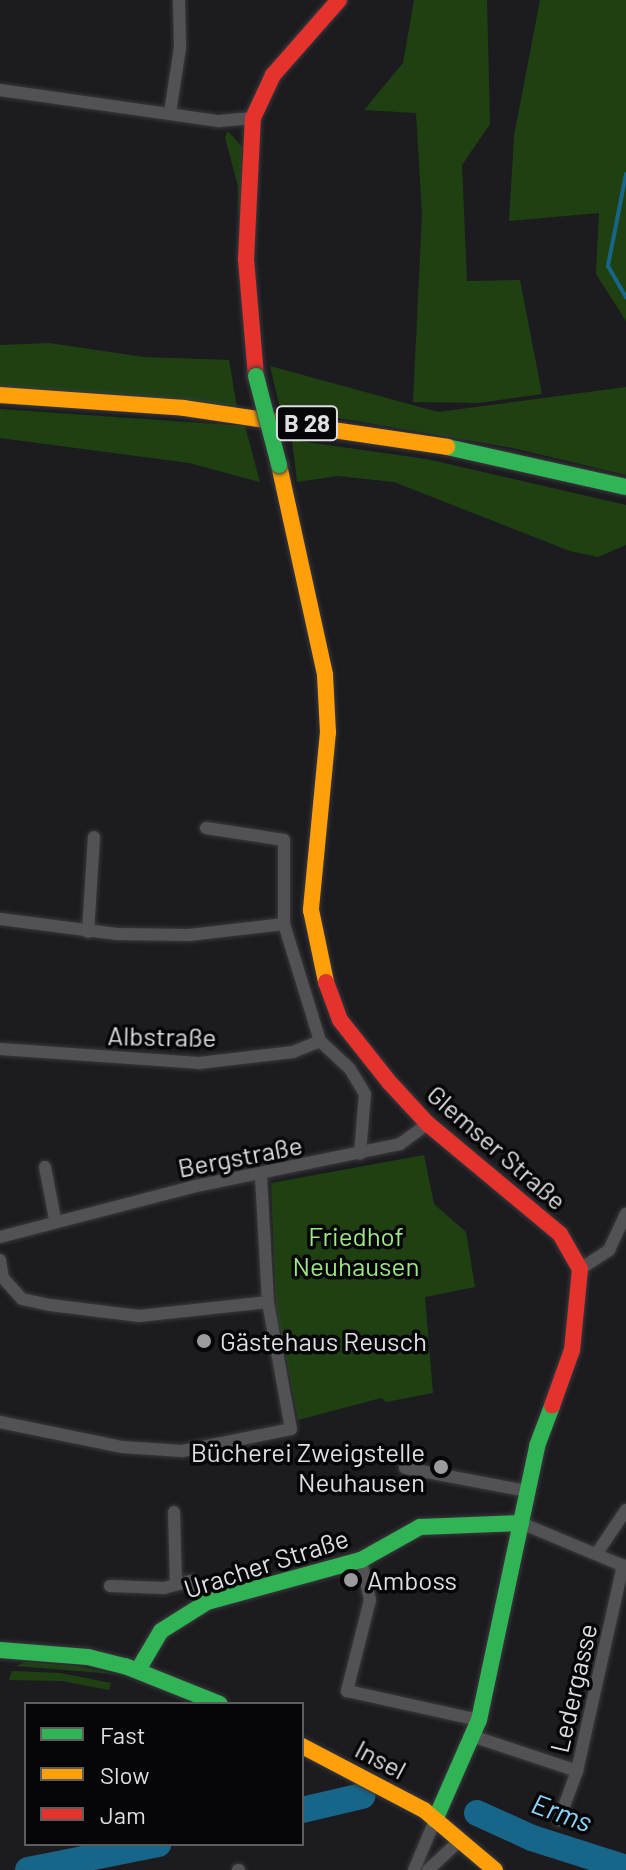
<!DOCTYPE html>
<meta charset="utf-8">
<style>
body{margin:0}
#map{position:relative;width:626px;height:1870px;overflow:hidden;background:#1c1c20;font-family:Barlow,sans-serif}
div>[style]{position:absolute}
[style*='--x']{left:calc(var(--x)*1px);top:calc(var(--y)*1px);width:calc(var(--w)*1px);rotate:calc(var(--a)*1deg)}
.green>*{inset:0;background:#1f4112}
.stream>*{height:4px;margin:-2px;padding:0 2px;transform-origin:2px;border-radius:2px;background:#176689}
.river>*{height:26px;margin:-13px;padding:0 13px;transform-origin:13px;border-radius:13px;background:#176689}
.roads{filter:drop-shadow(0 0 2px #39393d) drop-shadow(0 0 2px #39393d)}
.street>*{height:12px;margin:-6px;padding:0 6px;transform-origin:6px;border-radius:6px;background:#525255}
.fast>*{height:16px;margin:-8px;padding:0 8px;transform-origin:8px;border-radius:8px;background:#30b455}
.slow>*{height:16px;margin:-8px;padding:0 8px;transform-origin:8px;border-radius:8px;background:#ff9f0a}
.jam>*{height:16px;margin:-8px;padding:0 8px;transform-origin:8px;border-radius:8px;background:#e5322d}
.bridges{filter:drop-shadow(0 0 2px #39393d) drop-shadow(0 0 2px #39393d)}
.fast-bridge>*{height:16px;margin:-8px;padding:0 8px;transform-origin:8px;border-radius:8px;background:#30b455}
.dots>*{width:22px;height:22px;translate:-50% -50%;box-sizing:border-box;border:4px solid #060608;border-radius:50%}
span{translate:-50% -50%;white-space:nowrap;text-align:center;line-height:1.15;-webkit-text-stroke:7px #060608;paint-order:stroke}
.shield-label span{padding:2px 6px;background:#060608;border:2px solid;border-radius:6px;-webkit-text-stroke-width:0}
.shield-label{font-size:24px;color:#dfdfe3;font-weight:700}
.street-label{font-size:26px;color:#dfdfe3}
.park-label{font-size:26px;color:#9de884}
.poi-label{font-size:26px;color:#dfdfe3}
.left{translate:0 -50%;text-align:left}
.right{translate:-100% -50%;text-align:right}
.water-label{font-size:28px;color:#8bd3fa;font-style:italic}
.legend{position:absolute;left:24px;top:1702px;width:280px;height:144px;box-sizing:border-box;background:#060608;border:2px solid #5d5d60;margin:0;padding:10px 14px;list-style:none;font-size:24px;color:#dfdfe3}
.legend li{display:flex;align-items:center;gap:16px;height:40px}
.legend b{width:40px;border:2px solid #5d5d60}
</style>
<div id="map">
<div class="green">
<i style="clip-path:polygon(414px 0,487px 0,490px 124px,462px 165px,467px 281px,520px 280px,542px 394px,479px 403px,413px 402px,422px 215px,416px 113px,364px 110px,403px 63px)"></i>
<i style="clip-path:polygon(540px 0,626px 0,626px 321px,596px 274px,599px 213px,509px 221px,514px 136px)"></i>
<i style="clip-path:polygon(228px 131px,242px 147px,240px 262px,238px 187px,225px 137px)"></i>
<i style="clip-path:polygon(49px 343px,144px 357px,229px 360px,237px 408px,0 388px,0 345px)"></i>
<i style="clip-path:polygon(270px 366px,438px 412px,626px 387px,626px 475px,513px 448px,280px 408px)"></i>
<i style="clip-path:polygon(0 409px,245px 426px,260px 482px,189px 463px,0 438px)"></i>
<i style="clip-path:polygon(292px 440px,427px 459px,626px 505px,626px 545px,598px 557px,570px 551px,394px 482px,338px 476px,297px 482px)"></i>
<i style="clip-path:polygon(424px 1155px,434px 1204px,466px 1232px,475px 1287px,425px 1297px,433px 1393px,386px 1402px,381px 1398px,298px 1420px,276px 1309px,271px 1183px)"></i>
<i style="clip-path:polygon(26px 1662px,75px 1666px,115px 1674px,15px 1666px)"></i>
<i style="clip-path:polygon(12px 1671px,60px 1673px,111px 1683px,109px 1690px,62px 1681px,9px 1680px)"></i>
</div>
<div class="stream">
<i style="--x:626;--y:174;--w:94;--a:101.1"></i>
<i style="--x:608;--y:266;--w:36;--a:60"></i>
</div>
<div class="river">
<i style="--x:302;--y:1810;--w:62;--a:-13.1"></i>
<i style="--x:477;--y:1813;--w:60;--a:24.4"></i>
<i style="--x:532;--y:1838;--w:99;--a:17.7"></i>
<i style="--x:28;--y:1870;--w:133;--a:-11.3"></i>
</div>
<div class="roads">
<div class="street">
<i style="--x:0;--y:90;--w:221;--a:8.1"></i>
<i style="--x:219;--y:121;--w:34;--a:-5"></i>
<i style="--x:170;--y:113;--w:66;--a:-81.3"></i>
<i style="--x:180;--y:48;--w:48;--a:-91.2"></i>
<i style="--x:206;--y:828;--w:79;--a:8.7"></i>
<i style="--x:284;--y:840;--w:84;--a:90"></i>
<i style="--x:284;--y:924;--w:122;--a:72.9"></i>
<i style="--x:320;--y:1041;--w:41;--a:43"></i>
<i style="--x:350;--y:1069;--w:29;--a:59"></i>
<i style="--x:365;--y:1094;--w:60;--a:94.8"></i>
<i style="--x:0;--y:919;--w:118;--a:7.3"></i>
<i style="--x:117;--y:934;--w:72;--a:0.8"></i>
<i style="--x:189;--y:935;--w:96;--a:-6.6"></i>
<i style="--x:88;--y:932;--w:95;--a:-86.4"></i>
<i style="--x:0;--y:1049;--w:199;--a:4"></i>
<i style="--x:199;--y:1063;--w:95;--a:-6.7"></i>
<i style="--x:293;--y:1052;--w:29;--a:-22"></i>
<i style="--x:45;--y:1167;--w:53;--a:79.1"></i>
<i style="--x:0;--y:1237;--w:203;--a:-14.6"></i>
<i style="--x:196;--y:1186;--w:208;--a:-11.6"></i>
<i style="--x:400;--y:1144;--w:34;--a:-36"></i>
<i style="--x:0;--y:1260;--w:18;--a:81"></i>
<i style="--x:3;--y:1278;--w:28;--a:48"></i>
<i style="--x:22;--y:1299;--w:29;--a:12"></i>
<i style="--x:50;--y:1305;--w:90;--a:7"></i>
<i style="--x:139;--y:1316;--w:130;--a:-6.2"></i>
<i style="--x:580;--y:1269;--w:35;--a:-33"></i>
<i style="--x:609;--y:1250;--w:40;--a:-65"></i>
<i style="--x:0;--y:1422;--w:125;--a:11.6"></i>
<i style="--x:122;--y:1447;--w:60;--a:3.8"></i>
<i style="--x:182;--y:1451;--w:111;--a:-11.4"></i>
<i style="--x:291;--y:1429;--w:129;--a:-100.3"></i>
<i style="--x:268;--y:1302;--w:127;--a:-93.2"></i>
<i style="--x:405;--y:1468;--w:124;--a:10.7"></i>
<i style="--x:174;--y:1512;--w:73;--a:88.4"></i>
<i style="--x:521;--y:1523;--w:114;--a:22.7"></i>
<i style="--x:597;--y:1553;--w:52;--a:-56"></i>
<i style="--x:361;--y:1560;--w:41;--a:77.3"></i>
<i style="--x:370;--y:1600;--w:94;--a:104.2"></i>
<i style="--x:347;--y:1691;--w:135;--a:12.4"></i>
<i style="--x:110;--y:1586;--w:54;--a:2.1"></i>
<i style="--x:164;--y:1588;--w:28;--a:-15"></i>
<i style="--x:191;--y:1581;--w:26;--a:53"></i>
<i style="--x:472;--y:1736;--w:111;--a:18.4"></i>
<i style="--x:559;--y:1820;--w:52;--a:-69.8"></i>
<i style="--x:577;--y:1771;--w:211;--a:-77.4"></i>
<i style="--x:238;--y:1870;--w:1;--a:0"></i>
<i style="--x:414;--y:1870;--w:54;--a:-67.2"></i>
<i style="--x:428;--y:1870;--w:41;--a:-43"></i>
</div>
<div class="fast">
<i style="--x:447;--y:447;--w:183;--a:12.6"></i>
<i style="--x:0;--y:1650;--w:88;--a:4.5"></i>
<i style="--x:88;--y:1657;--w:38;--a:14"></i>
<i style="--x:125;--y:1666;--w:102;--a:21.8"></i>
<i style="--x:138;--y:1670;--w:45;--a:-59.5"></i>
<i style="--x:161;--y:1631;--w:54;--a:-32.2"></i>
<i style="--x:207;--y:1602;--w:160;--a:-15.3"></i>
<i style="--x:361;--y:1560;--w:68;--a:-29.2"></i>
<i style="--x:420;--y:1527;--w:101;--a:-2.3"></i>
<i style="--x:435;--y:1820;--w:109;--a:-66.3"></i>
<i style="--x:479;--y:1720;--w:280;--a:-78"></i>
<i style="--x:537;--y:1446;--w:43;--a:-69.4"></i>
</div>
<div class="slow">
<i style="--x:0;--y:395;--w:184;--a:4"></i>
<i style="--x:184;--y:408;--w:266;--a:8.4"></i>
<i style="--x:279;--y:465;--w:215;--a:77.6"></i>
<i style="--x:325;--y:675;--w:57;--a:87"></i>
<i style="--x:328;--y:732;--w:179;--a:95.5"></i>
<i style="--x:311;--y:910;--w:74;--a:78.2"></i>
<i style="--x:302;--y:1746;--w:138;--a:27.7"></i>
<i style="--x:424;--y:1810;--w:93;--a:40.2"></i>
</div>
<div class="jam">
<i style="--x:256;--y:376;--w:117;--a:-94.9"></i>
<i style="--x:246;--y:259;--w:141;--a:-87.2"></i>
<i style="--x:253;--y:118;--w:47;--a:-65.1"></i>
<i style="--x:273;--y:75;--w:100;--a:-48.7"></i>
<i style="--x:326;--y:982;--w:40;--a:69.8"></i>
<i style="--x:340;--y:1020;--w:80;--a:51.6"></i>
<i style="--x:390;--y:1083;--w:56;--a:47.2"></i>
<i style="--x:428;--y:1124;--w:172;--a:39.8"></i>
<i style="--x:560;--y:1234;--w:40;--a:60.3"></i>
<i style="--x:580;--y:1269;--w:81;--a:95.6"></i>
<i style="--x:572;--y:1350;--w:59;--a:109.7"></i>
</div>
</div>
<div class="bridges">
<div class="fast-bridge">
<i style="--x:256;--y:376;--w:92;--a:75.5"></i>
</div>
</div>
<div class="dots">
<i style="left:204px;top:1341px;background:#9b9b9f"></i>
<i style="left:441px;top:1467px;background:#9b9b9f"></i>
<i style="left:351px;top:1580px;background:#9b9b9f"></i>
</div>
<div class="shield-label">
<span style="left:307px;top:423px">B 28</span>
</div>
<div class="street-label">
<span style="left:162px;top:1036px;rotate:1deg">Albstraße</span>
<span style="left:497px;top:1147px;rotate:41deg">Glemser Straße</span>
<span style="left:240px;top:1156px;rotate:-11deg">Bergstraße</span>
<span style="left:266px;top:1563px;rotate:-18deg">Uracher Straße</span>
<span style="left:573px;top:1688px;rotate:-77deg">Ledergasse</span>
<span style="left:381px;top:1759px;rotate:28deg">Insel</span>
</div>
<div class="park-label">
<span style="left:356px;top:1251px">Friedhof<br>Neuhausen</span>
</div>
<div class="poi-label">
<span class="left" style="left:220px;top:1341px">Gästehaus Reusch</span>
<span class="right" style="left:425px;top:1467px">Bücherei Zweigstelle<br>Neuhausen</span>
<span class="left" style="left:367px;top:1580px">Amboss</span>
</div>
<div class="water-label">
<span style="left:562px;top:1812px;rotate:20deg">Erms</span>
</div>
<ul class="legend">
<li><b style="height:10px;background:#30b455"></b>Fast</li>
<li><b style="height:10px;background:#ff9f0a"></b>Slow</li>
<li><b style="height:10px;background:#e5322d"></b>Jam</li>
</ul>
</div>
